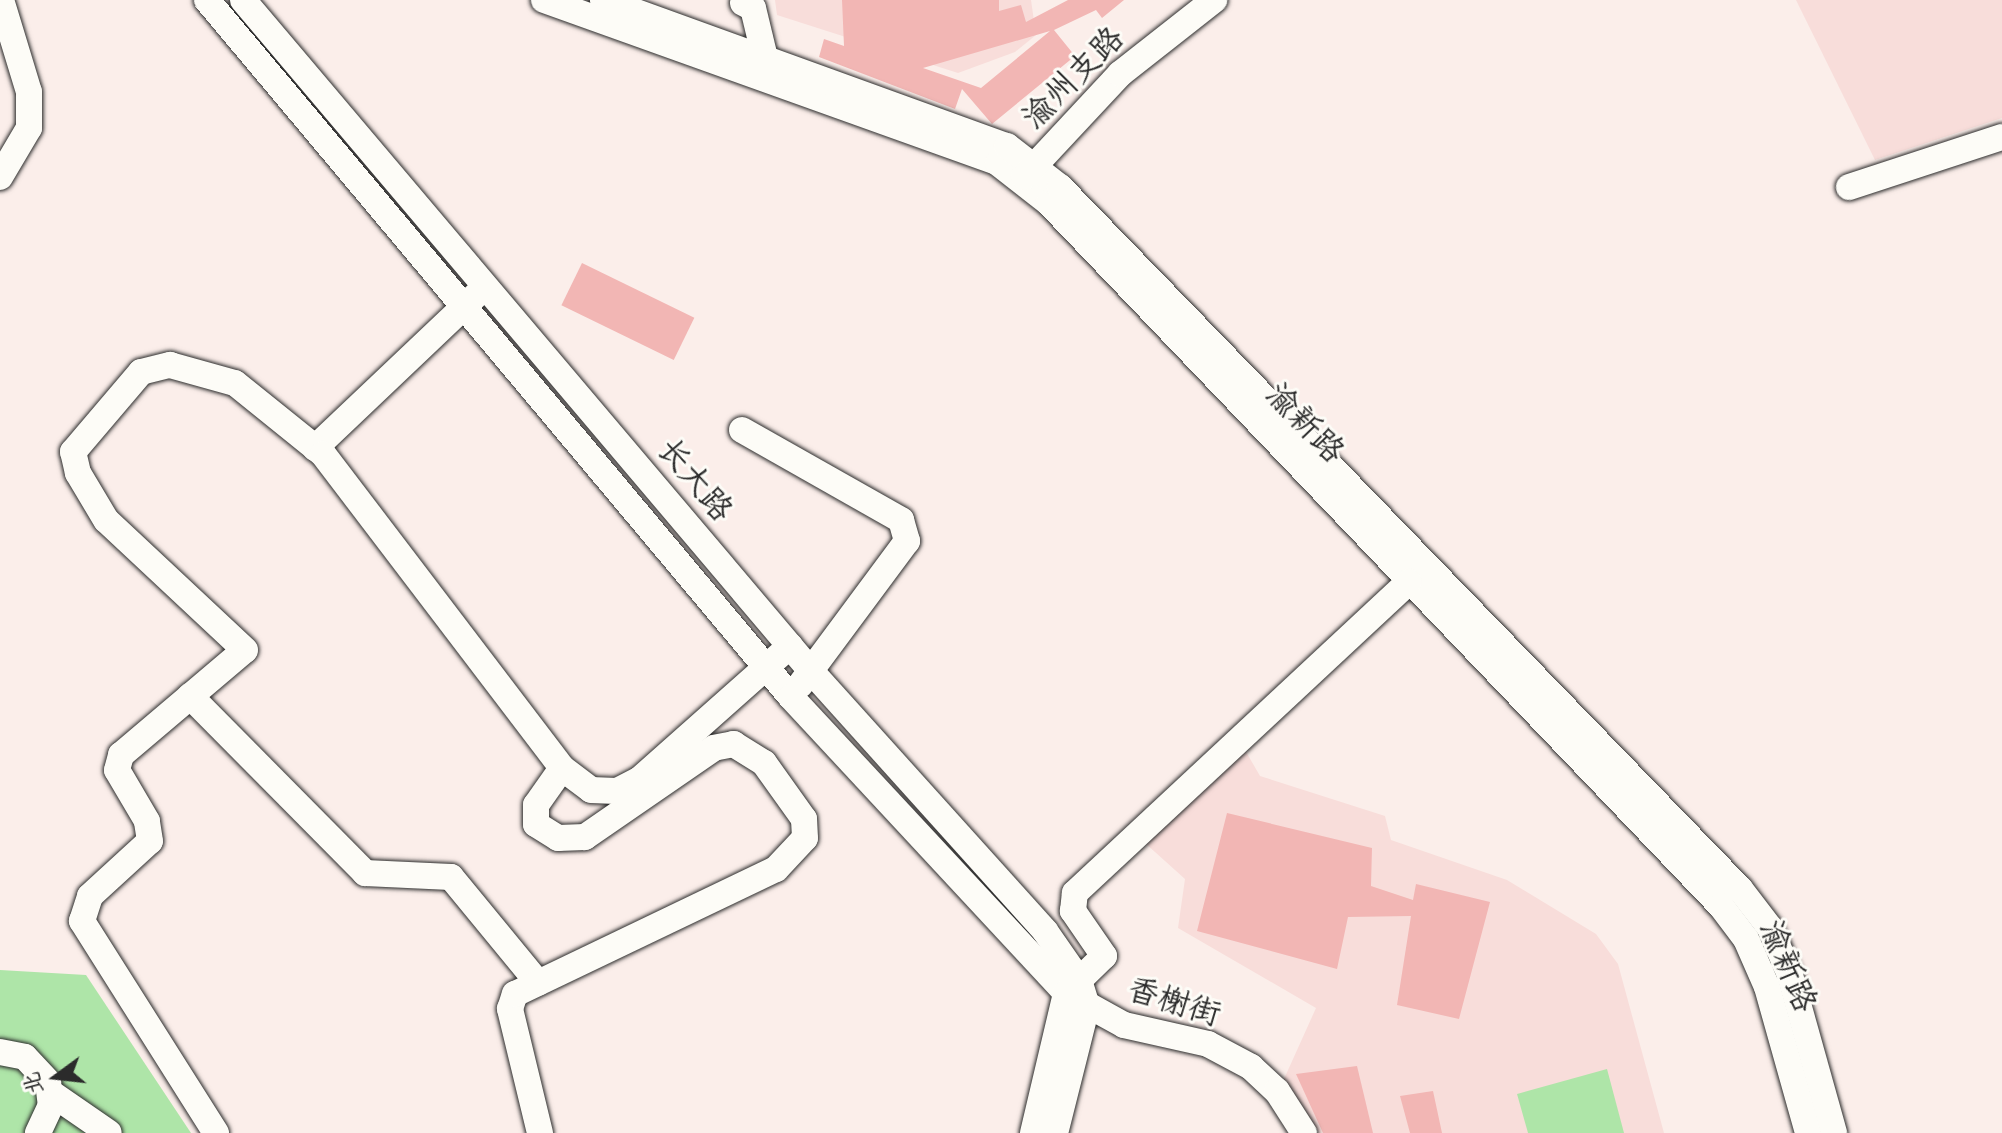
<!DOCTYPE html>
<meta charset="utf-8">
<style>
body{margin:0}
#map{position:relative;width:2002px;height:1133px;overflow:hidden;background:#fbeeea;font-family:Caveat,"LXGW WenKai TC",sans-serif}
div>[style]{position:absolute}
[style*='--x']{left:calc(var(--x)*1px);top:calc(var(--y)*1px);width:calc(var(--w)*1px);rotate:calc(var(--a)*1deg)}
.built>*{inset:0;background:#f8ddda}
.green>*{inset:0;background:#aee5a8}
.building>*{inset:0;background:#f2b6b4;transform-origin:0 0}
.roads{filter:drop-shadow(0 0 2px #2b2b2b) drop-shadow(0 0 2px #2b2b2b)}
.minor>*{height:26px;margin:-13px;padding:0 13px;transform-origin:13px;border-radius:13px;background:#fdfcf7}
span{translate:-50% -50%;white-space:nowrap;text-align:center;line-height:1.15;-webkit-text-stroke:6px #fdfcf7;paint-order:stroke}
.street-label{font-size:32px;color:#2b2b2b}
.north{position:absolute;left:16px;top:1037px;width:80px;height:80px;-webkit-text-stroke:6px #fdfcf7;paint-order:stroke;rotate:255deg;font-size:22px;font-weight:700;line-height:32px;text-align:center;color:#2b2b2b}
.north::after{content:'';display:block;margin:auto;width:28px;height:36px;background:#2b2b2b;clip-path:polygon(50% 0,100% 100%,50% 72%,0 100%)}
</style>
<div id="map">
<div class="built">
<i style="clip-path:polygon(775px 0,1031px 0,1036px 35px,1015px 52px,958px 73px,777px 15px)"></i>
<i style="clip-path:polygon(1796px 0,2002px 0,2002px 118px,1875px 160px)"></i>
<i style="clip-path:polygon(1245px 750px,1260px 776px,1385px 816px,1391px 840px,1507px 880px,1596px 934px,1618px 964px,1664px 1133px,1319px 1133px,1284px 1079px,1316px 1008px,1178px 928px,1185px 879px,1145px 843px)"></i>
</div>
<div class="green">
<i style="clip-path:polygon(0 970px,86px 975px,191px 1133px,0 1133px)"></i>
<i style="clip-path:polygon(1607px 1069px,1624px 1133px,1528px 1133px,1517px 1094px)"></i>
</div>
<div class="building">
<i style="clip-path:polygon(evenodd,842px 0,999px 0,999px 11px,1021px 5px,1026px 22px,1068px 0,1124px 0,1102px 18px,1096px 10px,1054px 30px,1075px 56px,992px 124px,962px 89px,955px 109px,819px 57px,824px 39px,844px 46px,842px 0,1050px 31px,981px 88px,923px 68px,1050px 31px)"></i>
<i style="left:582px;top:263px;width:125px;height:47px;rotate:26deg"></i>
<i style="clip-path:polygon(1227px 813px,1372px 848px,1371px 886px,1413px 900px,1416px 884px,1490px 902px,1459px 1019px,1397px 1005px,1411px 916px,1348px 917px,1337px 969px,1197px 931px)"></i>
<i style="clip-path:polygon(1357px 1066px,1373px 1133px,1323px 1133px,1296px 1074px)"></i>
<i style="clip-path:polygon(1433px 1091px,1442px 1133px,1410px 1133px,1400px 1096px)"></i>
</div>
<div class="roads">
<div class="minor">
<i style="--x:207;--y:0;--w:909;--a:50.04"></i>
<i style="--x:791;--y:697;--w:404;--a:47.1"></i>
<i style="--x:1066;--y:993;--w:66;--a:28.9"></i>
<i style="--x:1124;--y:1025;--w:86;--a:12.7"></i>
<i style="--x:1208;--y:1044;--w:49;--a:28.1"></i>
<i style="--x:1251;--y:1067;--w:35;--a:43"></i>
<i style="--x:1277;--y:1091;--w:50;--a:57.3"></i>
<i style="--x:243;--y:0;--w:879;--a:49.75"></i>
<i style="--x:811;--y:671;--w:350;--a:48"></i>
<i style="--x:1045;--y:931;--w:60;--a:55.2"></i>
<i style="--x:1079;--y:980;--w:27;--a:73"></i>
<i style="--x:1087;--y:1006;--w:131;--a:104.1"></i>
<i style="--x:544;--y:0;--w:482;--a:19.7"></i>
<i style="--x:998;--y:163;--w:65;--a:38.1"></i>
<i style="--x:1049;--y:203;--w:973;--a:46.29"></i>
<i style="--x:1721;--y:906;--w:41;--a:52.9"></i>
<i style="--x:1746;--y:939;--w:52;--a:66.4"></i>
<i style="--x:1767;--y:987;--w:152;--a:74.3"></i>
<i style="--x:603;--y:0;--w:430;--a:19.9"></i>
<i style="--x:1007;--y:146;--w:67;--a:37.7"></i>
<i style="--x:1060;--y:187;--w:977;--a:45.91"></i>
<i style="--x:1740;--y:889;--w:49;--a:52.4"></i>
<i style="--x:1770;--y:928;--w:51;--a:66.9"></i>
<i style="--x:1790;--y:975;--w:164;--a:74.4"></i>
<i style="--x:743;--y:3;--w:11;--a:27"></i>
<i style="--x:753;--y:8;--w:51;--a:76.5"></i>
<i style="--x:0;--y:177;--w:57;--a:-59.4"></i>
<i style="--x:29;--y:128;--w:36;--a:-90"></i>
<i style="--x:29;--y:92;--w:96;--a:-106.9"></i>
<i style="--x:1024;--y:177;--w:141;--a:-47"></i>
<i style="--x:1120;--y:74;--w:120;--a:-38.2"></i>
<i style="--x:1849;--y:187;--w:161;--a:-18.1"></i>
<i style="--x:742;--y:430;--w:183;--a:29.5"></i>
<i style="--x:901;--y:520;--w:22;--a:74"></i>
<i style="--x:907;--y:541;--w:179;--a:126.6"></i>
<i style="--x:315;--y:448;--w:221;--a:-43.5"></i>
<i style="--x:190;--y:696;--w:249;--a:45.3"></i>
<i style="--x:365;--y:873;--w:86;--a:2.7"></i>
<i style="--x:451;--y:877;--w:137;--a:50.6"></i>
<i style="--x:0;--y:1052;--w:25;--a:11"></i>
<i style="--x:25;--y:1057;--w:34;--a:47"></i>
<i style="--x:48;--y:1082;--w:23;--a:83"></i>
<i style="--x:51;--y:1105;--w:31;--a:115"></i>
<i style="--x:51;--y:1093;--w:70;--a:34.6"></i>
<i style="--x:216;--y:1133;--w:251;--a:-122.3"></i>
<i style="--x:82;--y:921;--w:26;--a:-72"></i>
<i style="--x:90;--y:896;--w:81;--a:-42.5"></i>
<i style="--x:150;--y:841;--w:20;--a:-99"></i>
<i style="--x:147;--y:821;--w:59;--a:-120.5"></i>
<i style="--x:117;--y:770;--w:16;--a:-75"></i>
<i style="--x:121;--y:755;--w:162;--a:-40.3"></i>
<i style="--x:245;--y:650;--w:190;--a:-136.9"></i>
<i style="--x:106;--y:520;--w:55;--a:-120.8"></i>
<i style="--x:78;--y:473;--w:22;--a:-103"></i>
<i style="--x:73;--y:452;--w:105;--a:-49.6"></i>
<i style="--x:141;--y:372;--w:30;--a:-14"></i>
<i style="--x:170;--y:365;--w:67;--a:15.5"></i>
<i style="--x:235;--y:383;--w:113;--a:38.9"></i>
<i style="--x:323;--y:454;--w:395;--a:52.7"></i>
<i style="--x:562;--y:768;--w:36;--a:37"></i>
<i style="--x:591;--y:790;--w:26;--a:2"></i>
<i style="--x:617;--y:791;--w:25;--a:-27"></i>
<i style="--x:639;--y:780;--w:202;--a:-41.6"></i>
<i style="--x:540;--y:1133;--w:128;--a:-103.6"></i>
<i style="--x:510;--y:1009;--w:16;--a:-72"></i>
<i style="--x:515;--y:994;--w:289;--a:-25.6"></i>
<i style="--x:776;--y:869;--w:42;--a:-46.9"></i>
<i style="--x:805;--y:838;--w:19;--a:-93"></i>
<i style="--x:804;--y:819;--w:69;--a:-125.5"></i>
<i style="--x:764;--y:763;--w:36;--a:-148"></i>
<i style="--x:734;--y:744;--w:20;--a:169"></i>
<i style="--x:714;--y:748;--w:157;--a:145.4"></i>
<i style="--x:585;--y:837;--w:27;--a:178"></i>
<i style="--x:558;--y:838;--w:26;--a:-148"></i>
<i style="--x:536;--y:824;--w:19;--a:-90"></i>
<i style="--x:536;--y:805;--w:45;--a:-54.9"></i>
<i style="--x:1033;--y:1133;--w:144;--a:-76.7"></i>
<i style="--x:1066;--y:993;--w:53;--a:-44.2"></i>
<i style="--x:1104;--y:956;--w:55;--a:-124.6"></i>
<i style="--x:1073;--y:911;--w:18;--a:-84"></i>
<i style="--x:1075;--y:893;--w:456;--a:-43"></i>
</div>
</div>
<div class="street-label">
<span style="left:1073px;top:78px;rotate:-45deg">渝州支路</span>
<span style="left:1305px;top:423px;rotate:46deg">渝新路</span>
<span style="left:695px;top:480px;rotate:50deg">长大路</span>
<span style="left:1788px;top:966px;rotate:67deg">渝新路</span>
<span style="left:1174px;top:1002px;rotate:17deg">香榭街</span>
</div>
<div class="north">北</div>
</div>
